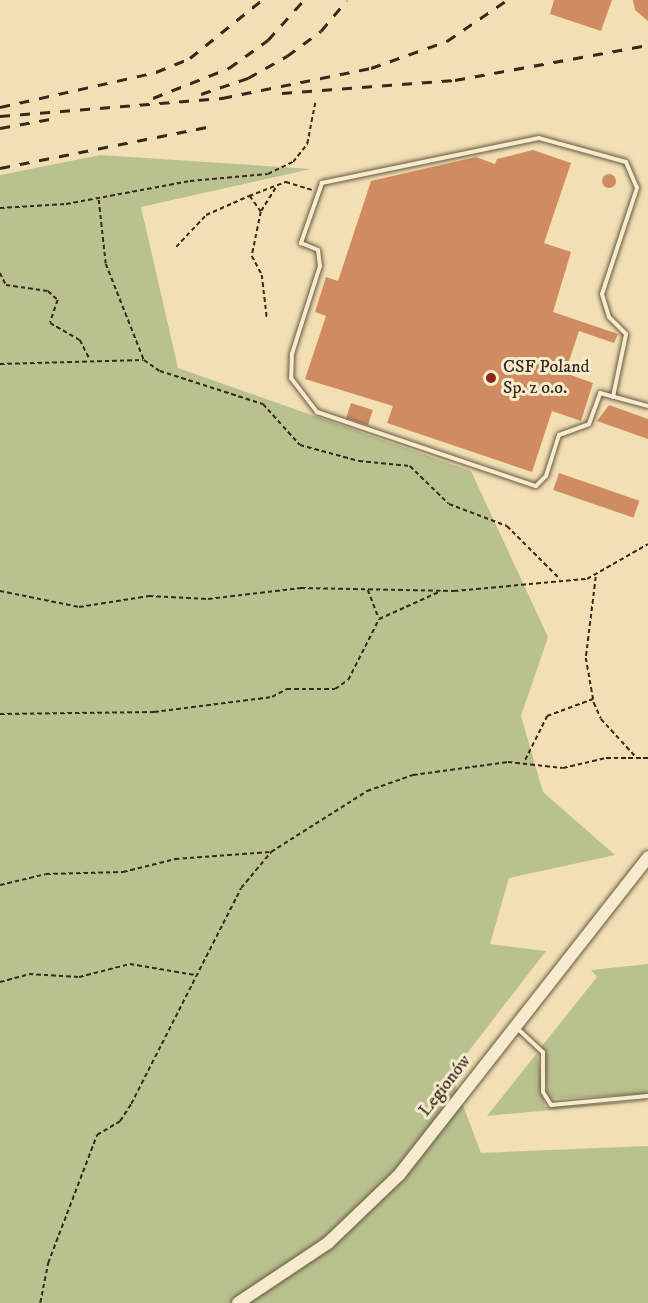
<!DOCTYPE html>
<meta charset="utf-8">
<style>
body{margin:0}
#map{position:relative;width:648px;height:1303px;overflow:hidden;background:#f2e0b4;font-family:"IM FELL DW Pica",serif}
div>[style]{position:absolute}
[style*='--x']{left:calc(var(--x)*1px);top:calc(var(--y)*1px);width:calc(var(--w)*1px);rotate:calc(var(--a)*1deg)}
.green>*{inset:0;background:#b9c28e}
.building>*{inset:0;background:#d18b60;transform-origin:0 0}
.round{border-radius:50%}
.path>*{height:1.5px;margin-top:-0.75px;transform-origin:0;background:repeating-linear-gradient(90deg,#36281c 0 4.5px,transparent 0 7.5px)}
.roads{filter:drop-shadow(0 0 2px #655642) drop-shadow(0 0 2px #655642)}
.lane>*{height:4px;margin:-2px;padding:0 2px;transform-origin:2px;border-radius:2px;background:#f7ebce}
.secondary>*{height:12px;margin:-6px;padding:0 6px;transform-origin:6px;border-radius:6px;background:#f7ebce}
.rail>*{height:3px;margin-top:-1.5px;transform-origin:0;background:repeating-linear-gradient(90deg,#36281c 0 10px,transparent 0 20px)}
.dots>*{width:16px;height:16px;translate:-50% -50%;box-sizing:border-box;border:3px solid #f7ebce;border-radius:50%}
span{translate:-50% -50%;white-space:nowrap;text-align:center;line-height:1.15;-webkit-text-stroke:6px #f7ebce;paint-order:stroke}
.poi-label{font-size:18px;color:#36281c}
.left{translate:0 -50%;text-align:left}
.street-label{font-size:18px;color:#36281c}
</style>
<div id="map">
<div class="green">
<i style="clip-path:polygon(100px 155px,311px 169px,141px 207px,178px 368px,471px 471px,548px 637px,521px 716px,543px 792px,615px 855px,509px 878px,490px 944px,546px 951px,451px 1074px,481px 1153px,648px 1146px,648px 1303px,0 1303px,0 175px)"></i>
<i style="clip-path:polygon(648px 964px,648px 1094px,548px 1099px,542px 1046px,597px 977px,591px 970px)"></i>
<i style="clip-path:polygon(537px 1053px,545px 1107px,648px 1101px,487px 1116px)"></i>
</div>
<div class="building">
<i style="clip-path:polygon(554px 0,612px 0,601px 31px,550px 14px)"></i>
<i style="clip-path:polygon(633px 0,648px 0,648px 21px,635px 10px)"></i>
<i style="clip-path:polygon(533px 150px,571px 163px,544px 243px,571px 252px,553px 312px,618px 334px,614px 343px,579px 331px,565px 373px,593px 383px,581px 421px,552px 411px,532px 472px,387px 423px,393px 406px,305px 379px,326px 316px,315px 312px,326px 277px,338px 281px,371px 181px,476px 157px,495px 164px,497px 159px)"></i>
<i class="round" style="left:602px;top:174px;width:14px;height:14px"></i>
<i style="left:351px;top:403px;width:23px;height:16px;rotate:18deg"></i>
<i style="clip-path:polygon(609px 405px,648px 419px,648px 439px,597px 421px)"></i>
<i style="left:559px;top:473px;width:85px;height:18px;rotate:19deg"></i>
</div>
<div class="path">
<i style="--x:250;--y:196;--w:19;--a:55"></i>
<i style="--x:261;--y:212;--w:45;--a:101.6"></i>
<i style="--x:252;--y:256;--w:21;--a:62"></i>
<i style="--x:262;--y:275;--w:43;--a:83.4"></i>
<i style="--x:99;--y:200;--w:64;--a:83.8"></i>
<i style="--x:106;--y:264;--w:103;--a:68.4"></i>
<i style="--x:144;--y:360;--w:19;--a:35"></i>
<i style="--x:160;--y:371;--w:108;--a:17.8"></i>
<i style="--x:263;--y:404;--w:55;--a:47.9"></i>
<i style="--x:300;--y:445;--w:61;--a:15.2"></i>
<i style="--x:359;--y:461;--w:51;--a:5.6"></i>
<i style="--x:410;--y:466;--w:54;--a:44.3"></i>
<i style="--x:449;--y:504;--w:62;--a:20.8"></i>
<i style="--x:507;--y:526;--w:75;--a:45"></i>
<i style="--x:0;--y:208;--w:66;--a:-3.5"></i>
<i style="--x:66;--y:204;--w:126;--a:-10.5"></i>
<i style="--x:190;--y:181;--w:78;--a:-5.1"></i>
<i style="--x:268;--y:174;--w:28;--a:-26"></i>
<i style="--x:293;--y:162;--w:23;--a:-52"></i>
<i style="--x:307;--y:144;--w:42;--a:-79"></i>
<i style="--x:261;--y:211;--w:28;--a:-58"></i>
<i style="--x:176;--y:247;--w:44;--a:-46.8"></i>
<i style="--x:206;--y:215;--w:47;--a:-23.8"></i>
<i style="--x:249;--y:196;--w:40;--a:-21"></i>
<i style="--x:286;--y:182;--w:27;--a:17"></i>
<i style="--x:0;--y:273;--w:13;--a:63"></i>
<i style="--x:6;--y:285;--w:42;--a:8.1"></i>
<i style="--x:48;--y:291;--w:13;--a:42"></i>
<i style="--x:58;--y:300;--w:24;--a:109"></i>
<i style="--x:50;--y:323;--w:34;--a:30"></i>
<i style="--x:80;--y:340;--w:20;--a:63"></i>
<i style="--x:0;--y:364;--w:143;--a:-1.6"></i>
<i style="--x:596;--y:577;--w:82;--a:97"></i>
<i style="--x:586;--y:658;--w:46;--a:79.9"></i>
<i style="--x:594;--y:703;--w:17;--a:66"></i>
<i style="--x:601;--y:719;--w:50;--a:47.4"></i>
<i style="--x:368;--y:590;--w:30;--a:69"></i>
<i style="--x:0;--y:591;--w:81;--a:11.4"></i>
<i style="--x:79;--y:607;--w:71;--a:-8.9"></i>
<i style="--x:149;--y:596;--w:59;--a:2.9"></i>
<i style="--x:208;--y:599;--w:94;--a:-6.7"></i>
<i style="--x:301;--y:588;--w:153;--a:1.1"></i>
<i style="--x:454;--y:591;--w:134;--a:-5.2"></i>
<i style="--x:587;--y:579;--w:70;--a:-29.8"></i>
<i style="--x:0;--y:714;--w:154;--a:-0.7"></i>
<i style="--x:154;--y:712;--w:119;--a:-7.2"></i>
<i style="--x:272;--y:697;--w:17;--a:-28"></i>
<i style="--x:287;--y:689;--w:48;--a:0"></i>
<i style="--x:335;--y:689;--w:16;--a:-35"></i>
<i style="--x:348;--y:680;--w:68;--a:-63.1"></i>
<i style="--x:379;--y:619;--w:68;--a:-24.3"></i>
<i style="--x:525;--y:760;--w:49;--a:-63.4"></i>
<i style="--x:547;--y:716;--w:49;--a:-20.3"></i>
<i style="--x:0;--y:885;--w:47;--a:-13.4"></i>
<i style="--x:46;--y:874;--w:77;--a:-1.5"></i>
<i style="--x:123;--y:872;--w:54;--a:-14"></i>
<i style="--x:175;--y:859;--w:95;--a:-4.2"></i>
<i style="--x:0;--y:982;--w:30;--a:-15"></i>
<i style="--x:29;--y:974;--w:50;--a:3.4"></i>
<i style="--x:79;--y:977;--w:53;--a:-14.3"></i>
<i style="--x:130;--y:964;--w:66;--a:9.6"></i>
<i style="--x:40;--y:1303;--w:41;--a:-78.7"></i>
<i style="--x:48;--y:1263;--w:137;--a:-69.1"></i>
<i style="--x:97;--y:1135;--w:27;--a:-31"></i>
<i style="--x:120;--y:1121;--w:20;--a:-57"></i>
<i style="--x:131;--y:1104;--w:242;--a:-63"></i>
<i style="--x:241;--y:888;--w:47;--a:-50.2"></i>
<i style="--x:271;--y:852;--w:114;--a:-32.4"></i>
<i style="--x:367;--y:791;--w:49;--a:-19.2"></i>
<i style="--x:413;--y:775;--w:96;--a:-7.8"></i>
<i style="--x:508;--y:762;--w:55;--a:6.2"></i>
<i style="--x:563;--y:768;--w:44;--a:-13.1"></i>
<i style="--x:606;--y:758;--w:42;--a:0"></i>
</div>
<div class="roads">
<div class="lane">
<i style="--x:613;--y:397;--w:64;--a:-78.3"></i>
<i style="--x:626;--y:334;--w:24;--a:-135"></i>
<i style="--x:609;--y:317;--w:24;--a:-107"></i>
<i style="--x:602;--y:294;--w:112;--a:-71.7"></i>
<i style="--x:637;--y:188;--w:28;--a:-113"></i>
<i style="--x:626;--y:162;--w:90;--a:-164.6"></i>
<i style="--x:539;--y:138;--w:222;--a:168.3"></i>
<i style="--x:322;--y:183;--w:64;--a:109.3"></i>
<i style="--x:301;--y:243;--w:18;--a:22"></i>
<i style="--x:318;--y:250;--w:16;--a:83"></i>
<i style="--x:320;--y:266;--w:92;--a:107.7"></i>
<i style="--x:292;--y:354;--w:24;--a:92"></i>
<i style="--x:291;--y:378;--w:43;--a:52.6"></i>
<i style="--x:317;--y:412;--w:231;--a:18.7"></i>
<i style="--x:536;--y:486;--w:14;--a:-45"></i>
<i style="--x:546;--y:476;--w:43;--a:-72.4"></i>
<i style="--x:559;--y:435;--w:32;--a:-20"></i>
<i style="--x:589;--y:424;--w:33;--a:-70"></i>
<i style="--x:600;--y:393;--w:50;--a:15.2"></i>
<i style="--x:518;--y:1029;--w:34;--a:43"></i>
<i style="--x:543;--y:1052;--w:40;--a:90"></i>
<i style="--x:543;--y:1092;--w:15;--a:58"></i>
<i style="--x:551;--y:1105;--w:97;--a:-5.3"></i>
</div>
<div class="secondary">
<i style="--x:238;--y:1303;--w:108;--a:-33.7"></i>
<i style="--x:328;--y:1243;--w:98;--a:-43.8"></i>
<i style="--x:399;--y:1175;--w:404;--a:-51.9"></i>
</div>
</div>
<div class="rail">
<i style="--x:282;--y:93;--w:173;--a:-4.3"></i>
<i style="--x:455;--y:80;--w:196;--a:-10.3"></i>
<i style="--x:201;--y:94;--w:50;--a:-18.8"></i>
<i style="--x:248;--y:78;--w:45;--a:-29.4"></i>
<i style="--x:287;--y:56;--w:42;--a:-36.3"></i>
<i style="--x:321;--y:31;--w:40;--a:-50"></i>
<i style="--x:153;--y:98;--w:82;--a:-21.5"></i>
<i style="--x:229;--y:68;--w:48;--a:-35.7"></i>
<i style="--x:268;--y:40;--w:54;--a:-48"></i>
<i style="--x:0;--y:107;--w:160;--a:-12.6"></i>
<i style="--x:156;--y:72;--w:37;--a:-22"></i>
<i style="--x:190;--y:58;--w:92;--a:-38.9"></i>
<i style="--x:0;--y:116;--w:223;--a:-4.6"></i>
<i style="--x:222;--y:98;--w:152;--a:-11.4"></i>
<i style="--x:371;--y:68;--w:81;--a:-19.6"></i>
<i style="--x:447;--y:41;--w:73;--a:-34.3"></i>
<i style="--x:0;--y:128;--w:51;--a:-10.2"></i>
<i style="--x:0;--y:168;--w:211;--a:-11.2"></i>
</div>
<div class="dots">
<i style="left:491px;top:378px;background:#8f2418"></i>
</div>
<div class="poi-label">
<span class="left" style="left:503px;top:378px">CSF Poland<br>Sp. z o.o.</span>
</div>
<div class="street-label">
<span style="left:445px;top:1086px;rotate:-52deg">Legionów</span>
</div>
</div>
